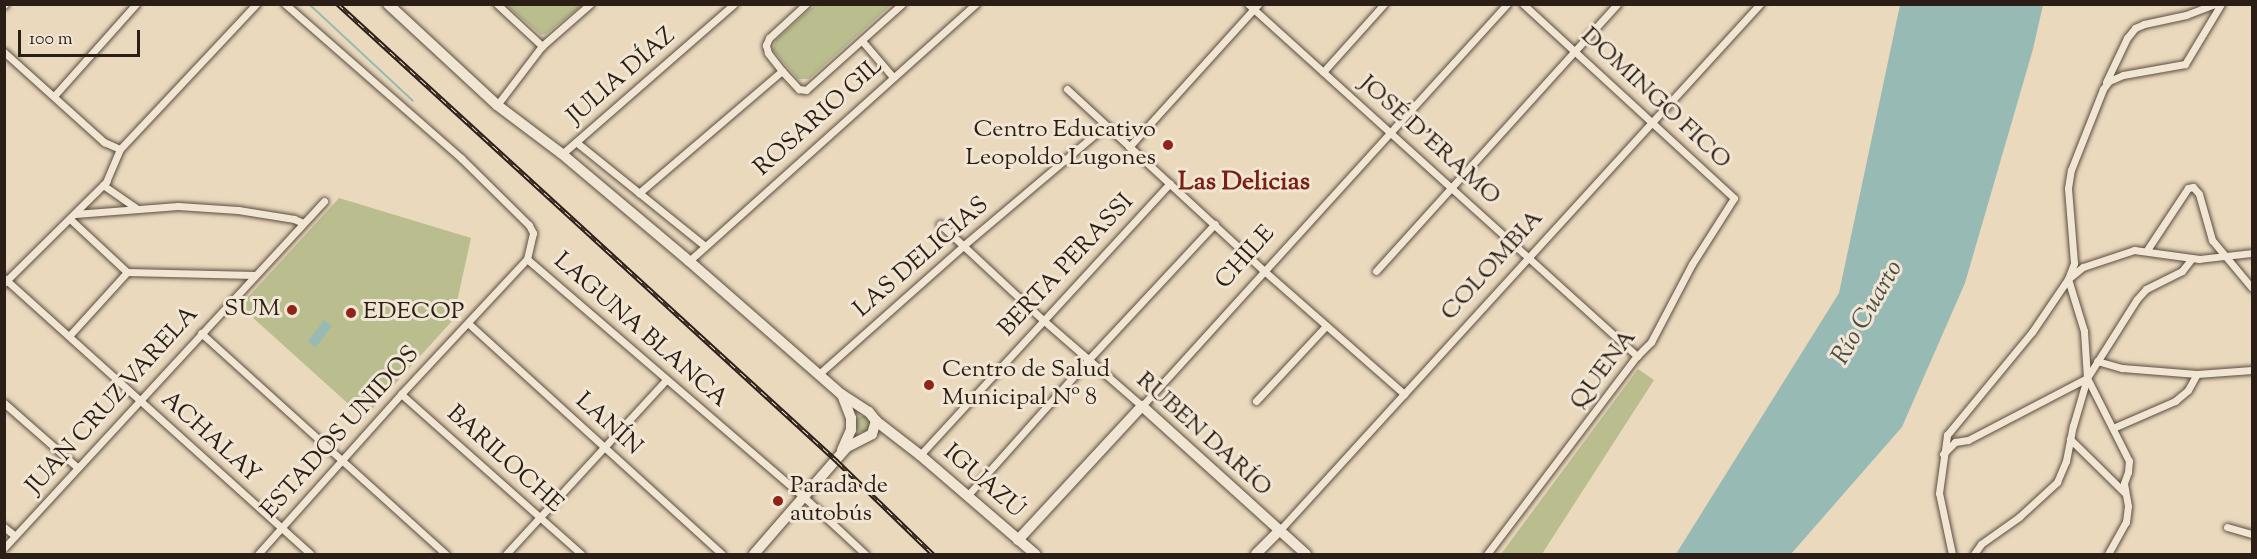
<!DOCTYPE html>
<meta charset="utf-8">
<style>
body{margin:0}
#map{position:relative;width:2257px;height:559px;overflow:hidden;background:#ead9bd;font-family:"Sorts Mill Goudy",serif}
div>[style]{position:absolute}
[style*='--x']{left:calc(var(--x)*1px);top:calc(var(--y)*1px);width:calc(var(--w)*1px);rotate:calc(var(--a)*1deg)}
.green>*{inset:0;background:#babe8f}
.round{border-radius:50%}
.water>*{inset:0;background:#98bab5;transform-origin:0 0}
.stream>*{height:2px;margin:-1px;padding:0 1px;transform-origin:1px;border-radius:1px;background:#98bab5}
.roads{filter:drop-shadow(0 0 2px #5b4d40) drop-shadow(0 0 2px #5b4d40)}
.minor>*{height:7px;margin:-3.5px;padding:0 3.5px;transform-origin:3.5px;border-radius:3.5px;background:#f1e6d4}
.secondary>*{height:10px;margin:-5px;padding:0 5px;transform-origin:5px;border-radius:5px;background:#f1e6d4}
.rail>*{height:4.5px;margin-top:-2.25px;transform-origin:0;background:repeating-linear-gradient(90deg,#f1e6d4 0 7px,#2b1e17 0 14px);box-sizing:border-box;border-block:2px solid #2b1e17}
.dots>*{width:16px;height:16px;translate:-50% -50%;box-sizing:border-box;border:3px solid #f1e6d4;border-radius:50%}
span{translate:-50% -50%;white-space:nowrap;text-align:center;line-height:1.15;-webkit-text-stroke:6px #f1e6d4;paint-order:stroke}
.street-label{font-size:24px;color:#2b1e17}
.poi-label{font-size:24px;color:#2b1e17}
.right{translate:-100% -50%;text-align:right}
.left{translate:0 -50%;text-align:left}
.neighbourhood-label{font-size:26px;color:#7a1f14;font-weight:700}
.water-label{font-size:26px;color:#4c4d46;font-style:italic}
.frame{position:absolute;inset:0;border:6px solid #2b1e17;pointer-events:none}
.scale{position:absolute;left:18px;top:30px;width:122px;height:27px;box-sizing:border-box;border:3px solid #2b1e17;border-top:0;padding-left:8px;font-size:18px;line-height:21px;white-space:nowrap;color:#2b1e17;-webkit-text-stroke:4px #f1e6d4;paint-order:stroke}
</style>
<div id="map">
<div class="green">
<i style="clip-path:polygon(506px 5px,582px 5px,546px 34px,541px 35px)"></i>
<i style="clip-path:polygon(815px 5px,891px 5px,809px 79px,798px 79px,773px 50px,776px 40px)"></i>
<i style="clip-path:polygon(339px 198px,471px 238px,453px 320px,364px 418px,240px 306px)"></i>
<i style="clip-path:polygon(1638px 369px,1654px 380px,1542px 554px,1501px 554px)"></i>
<i class="round" style="left:855px;top:416px;width:16px;height:16px"></i>
</div>
<div class="water">
<i style="clip-path:polygon(1900px 5px,2043px 5px,2033px 49px,1965px 283px,1902px 427px,1791px 554px,1676px 554px,1839px 293px)"></i>
<i style="left:324px;top:320px;width:10px;height:27px;rotate:37deg"></i>
</div>
<div class="stream">
<i style="--x:309;--y:4;--w:142;--a:43"></i>
</div>
<div class="roads">
<div class="minor">
<i style="--x:285;--y:4;--w:234;--a:41.2"></i>
<i style="--x:461;--y:158;--w:95;--a:44.6"></i>
<i style="--x:529;--y:225;--w:9;--a:63"></i>
<i style="--x:533;--y:233;--w:27;--a:103"></i>
<i style="--x:527;--y:259;--w:367;--a:40.7"></i>
<i style="--x:805;--y:498;--w:82;--a:43"></i>
<i style="--x:497;--y:4;--w:62;--a:43"></i>
<i style="--x:806;--y:4;--w:50;--a:137.4"></i>
<i style="--x:769;--y:38;--w:8;--a:113"></i>
<i style="--x:766;--y:45;--w:8;--a:76"></i>
<i style="--x:768;--y:53;--w:23;--a:52"></i>
<i style="--x:782;--y:71;--w:25;--a:47"></i>
<i style="--x:799;--y:89;--w:7;--a:8"></i>
<i style="--x:806;--y:90;--w:129;--a:-41.9"></i>
<i style="--x:1248;--y:4;--w:525;--a:42.14"></i>
<i style="--x:4;--y:5;--w:1;--a:-45"></i>
<i style="--x:863;--y:42;--w:46;--a:49.4"></i>
<i style="--x:4;--y:52;--w:135;--a:42"></i>
<i style="--x:104;--y:142;--w:17;--a:24"></i>
<i style="--x:1323;--y:72;--w:91;--a:-48.1"></i>
<i style="--x:2106;--y:82;--w:49;--a:-64.5"></i>
<i style="--x:2127;--y:38;--w:13;--a:-51"></i>
<i style="--x:2135;--y:28;--w:10;--a:-24"></i>
<i style="--x:2144;--y:24;--w:43;--a:-12.1"></i>
<i style="--x:2186;--y:15;--w:30;--a:-21"></i>
<i style="--x:1067;--y:89;--w:267;--a:42.7"></i>
<i style="--x:1263;--y:270;--w:188;--a:41.3"></i>
<i style="--x:54;--y:96;--w:123;--a:-48.3"></i>
<i style="--x:497;--y:105;--w:74;--a:-52.7"></i>
<i style="--x:542;--y:46;--w:64;--a:-41.2"></i>
<i style="--x:576;--y:142;--w:166;--a:38.9"></i>
<i style="--x:1129;--y:147;--w:193;--a:-47.9"></i>
<i style="--x:562;--y:154;--w:228;--a:-41.1"></i>
<i style="--x:103;--y:185;--w:40;--a:34.9"></i>
<i style="--x:639;--y:193;--w:188;--a:-40.5"></i>
<i style="--x:75;--y:214;--w:103;--a:-4.4"></i>
<i style="--x:178;--y:206;--w:60;--a:3.8"></i>
<i style="--x:238;--y:210;--w:57;--a:9.1"></i>
<i style="--x:294;--y:219;--w:10;--a:24"></i>
<i style="--x:70;--y:219;--w:78;--a:42.9"></i>
<i style="--x:127;--y:272;--w:128;--a:1.3"></i>
<i style="--x:940;--y:224;--w:141;--a:43"></i>
<i style="--x:1043;--y:320;--w:131;--a:41"></i>
<i style="--x:1142;--y:406;--w:543;--a:-47.76"></i>
<i style="--x:2147;--y:250;--w:74;--a:-56.5"></i>
<i style="--x:2188;--y:188;--w:5;--a:-11"></i>
<i style="--x:2193;--y:187;--w:9;--a:49"></i>
<i style="--x:2199;--y:194;--w:48;--a:74.2"></i>
<i style="--x:2212;--y:240;--w:62;--a:50.2"></i>
<i style="--x:689;--y:261;--w:385;--a:-41.9"></i>
<i style="--x:1376;--y:271;--w:360;--a:-47.9"></i>
<i style="--x:4;--y:278;--w:412;--a:42"></i>
<i style="--x:4;--y:283;--w:144;--a:-44.7"></i>
<i style="--x:106;--y:182;--w:36;--a:-67"></i>
<i style="--x:120;--y:149;--w:199;--a:-46.8"></i>
<i style="--x:469;--y:324;--w:342;--a:42.3"></i>
<i style="--x:201;--y:333;--w:330;--a:42.1"></i>
<i style="--x:69;--y:336;--w:86;--a:-47.8"></i>
<i style="--x:2097;--y:361;--w:26;--a:16"></i>
<i style="--x:2122;--y:368;--w:75;--a:4.6"></i>
<i style="--x:820;--y:373;--w:193;--a:-41.6"></i>
<i style="--x:964;--y:245;--w:185;--a:-40.2"></i>
<i style="--x:401;--y:394;--w:241;--a:41.6"></i>
<i style="--x:1256;--y:401;--w:103;--a:-47"></i>
<i style="--x:4;--y:403;--w:98;--a:41.3"></i>
<i style="--x:2113;--y:428;--w:68;--a:-23.5"></i>
<i style="--x:2175;--y:401;--w:17;--a:-40"></i>
<i style="--x:2188;--y:390;--w:18;--a:-61"></i>
<i style="--x:2197;--y:374;--w:55;--a:-4.2"></i>
<i style="--x:2070;--y:439;--w:76;--a:44.5"></i>
<i style="--x:1943;--y:454;--w:17;--a:-45"></i>
<i style="--x:1955;--y:442;--w:13;--a:-9"></i>
<i style="--x:1968;--y:440;--w:134;--a:-27.5"></i>
<i style="--x:920;--y:455;--w:369;--a:-47.4"></i>
<i style="--x:967;--y:496;--w:182;--a:-48.3"></i>
<i style="--x:1088;--y:360;--w:186;--a:-47"></i>
<i style="--x:4;--y:527;--w:14;--a:39"></i>
<i style="--x:2227;--y:527;--w:26;--a:16"></i>
<i style="--x:1278;--y:532;--w:715;--a:-47.61"></i>
<i style="--x:4;--y:548;--w:472;--a:-47.3"></i>
<i style="--x:258;--y:554;--w:215;--a:-48.2"></i>
<i style="--x:401;--y:394;--w:185;--a:-47"></i>
<i style="--x:506;--y:554;--w:236;--a:-47.4"></i>
<i style="--x:1487;--y:554;--w:248;--a:-52.9"></i>
<i style="--x:1637;--y:356;--w:20;--a:-45"></i>
<i style="--x:1651;--y:342;--w:88;--a:-62.3"></i>
<i style="--x:1692;--y:264;--w:78;--a:-57.5"></i>
<i style="--x:1734;--y:198;--w:287;--a:-137.4"></i>
<i style="--x:1952;--y:554;--w:62;--a:-102"></i>
<i style="--x:1939;--y:493;--w:59;--a:-82.1"></i>
<i style="--x:1947;--y:435;--w:134;--a:-50.5"></i>
<i style="--x:2032;--y:332;--w:64;--a:-55.8"></i>
<i style="--x:2068;--y:279;--w:17;--a:-69"></i>
<i style="--x:2074;--y:263;--w:75;--a:-94.6"></i>
<i style="--x:2068;--y:188;--w:18;--a:-81"></i>
<i style="--x:2071;--y:170;--w:87;--a:-68.4"></i>
<i style="--x:2103;--y:89;--w:10;--a:-53"></i>
<i style="--x:2109;--y:81;--w:15;--a:-23"></i>
<i style="--x:2123;--y:75;--w:63;--a:-10.1"></i>
<i style="--x:2185;--y:64;--w:70;--a:-59"></i>
<i style="--x:1974;--y:554;--w:12;--a:-55"></i>
<i style="--x:1981;--y:544;--w:47;--a:-35.4"></i>
<i style="--x:2019;--y:517;--w:52;--a:-42.6"></i>
<i style="--x:2057;--y:482;--w:23;--a:-67"></i>
<i style="--x:2066;--y:461;--w:36;--a:-79"></i>
<i style="--x:2073;--y:426;--w:50;--a:-73.7"></i>
<i style="--x:2087;--y:378;--w:93;--a:-57.7"></i>
<i style="--x:2137;--y:299;--w:13;--a:-48"></i>
<i style="--x:2146;--y:289;--w:40;--a:-26.6"></i>
<i style="--x:2182;--y:271;--w:16;--a:-52"></i>
<i style="--x:2108;--y:554;--w:37;--a:-61"></i>
<i style="--x:2126;--y:522;--w:16;--a:-83"></i>
<i style="--x:2128;--y:506;--w:23;--a:-100"></i>
<i style="--x:2124;--y:483;--w:12;--a:-70"></i>
<i style="--x:2128;--y:472;--w:11;--a:-85"></i>
<i style="--x:2129;--y:461;--w:93;--a:-116.8"></i>
<i style="--x:2087;--y:378;--w:47;--a:-93.7"></i>
<i style="--x:2084;--y:331;--w:54;--a:-107.1"></i>
<i style="--x:2068;--y:279;--w:19;--a:-39"></i>
<i style="--x:2083;--y:267;--w:54;--a:-18.4"></i>
<i style="--x:2134;--y:250;--w:66;--a:7.9"></i>
<i style="--x:2199;--y:259;--w:53;--a:-6.5"></i>
</div>
<div class="secondary">
<i style="--x:388;--y:4;--w:149;--a:42.8"></i>
<i style="--x:497;--y:105;--w:81;--a:37"></i>
<i style="--x:562;--y:154;--w:166;--a:40.1"></i>
<i style="--x:689;--y:261;--w:202;--a:41.2"></i>
<i style="--x:841;--y:394;--w:33;--a:33"></i>
<i style="--x:869;--y:412;--w:11;--a:52"></i>
<i style="--x:876;--y:421;--w:56;--a:37.7"></i>
<i style="--x:920;--y:455;--w:152;--a:40.7"></i>
<i style="--x:842;--y:450;--w:22;--a:-66"></i>
<i style="--x:851;--y:430;--w:12;--a:-90"></i>
<i style="--x:851;--y:418;--w:22;--a:-111"></i>
<i style="--x:1018;--y:540;--w:183;--a:-47.2"></i>
<i style="--x:1142;--y:406;--w:221;--a:42.1"></i>
<i style="--x:754;--y:554;--w:142;--a:-49"></i>
<i style="--x:847;--y:447;--w:28;--a:-27"></i>
<i style="--x:872;--y:434;--w:14;--a:-73"></i>
<i style="--x:1256;--y:554;--w:31;--a:-45"></i>
</div>
</div>
<div class="rail">
<i style="--x:338;--y:4;--w:677;--a:42.48"></i>
<i style="--x:837;--y:461;--w:134;--a:44.1"></i>
</div>
<div class="dots">
<i style="left:1168px;top:145px;background:#8f2418"></i>
<i style="left:292px;top:310px;background:#8f2418"></i>
<i style="left:351px;top:313px;background:#8f2418"></i>
<i style="left:929px;top:385px;background:#8f2418"></i>
<i style="left:778px;top:501px;background:#8f2418"></i>
</div>
<div class="street-label">
<span style="left:622px;top:77px;rotate:-41deg">JULIA DÍAZ</span>
<span style="left:1655px;top:99px;rotate:43deg">DOMINGO FICO</span>
<span style="left:819px;top:118px;rotate:-42deg">ROSARIO GIL</span>
<span style="left:1429px;top:141px;rotate:42deg">JOSÉ D'ERAMO</span>
<span style="left:922px;top:258px;rotate:-41deg">LAS DELICIAS</span>
<span style="left:1246px;top:258px;rotate:-48deg">CHILE</span>
<span style="left:1067px;top:266px;rotate:-47deg">BERTA PERASSI</span>
<span style="left:1493px;top:266px;rotate:-48deg">COLOMBIA</span>
<span style="left:640px;top:331px;rotate:41deg">LAGUNA BLANCA</span>
<span style="left:1604px;top:370px;rotate:-53deg">QUENA</span>
<span style="left:113px;top:401px;rotate:-48deg">JUAN CRUZ VARELA</span>
<span style="left:608px;top:425px;rotate:42deg">LANÍN</span>
<span style="left:341px;top:433px;rotate:-48deg">ESTADOS UNIDOS</span>
<span style="left:1203px;top:435px;rotate:42deg">RUBEN DARÍO</span>
<span style="left:210px;top:438px;rotate:42deg">ACHALAY</span>
<span style="left:504px;top:460px;rotate:42deg">BARILOCHE</span>
<span style="left:983px;top:482px;rotate:41deg">IGUAZÚ</span>
</div>
<div class="poi-label">
<span class="right" style="left:1156px;top:145px">Centro Educativo<br>Leopoldo Lugones</span>
<span class="right" style="left:280px;top:310px">SUM</span>
<span class="left" style="left:363px;top:313px">EDECOP</span>
<span class="left" style="left:942px;top:385px">Centro de Salud<br>Municipal Nº 8</span>
<span class="left" style="left:790px;top:501px">Parada de<br>autobús</span>
</div>
<div class="neighbourhood-label">
<span style="left:1244px;top:183px">Las Delicias</span>
</div>
<div class="water-label">
<span style="left:1868px;top:313px;rotate:-60deg">Río Cuarto</span>
</div>
<div class="frame"></div>
<div class="scale">100 m</div>
</div>
